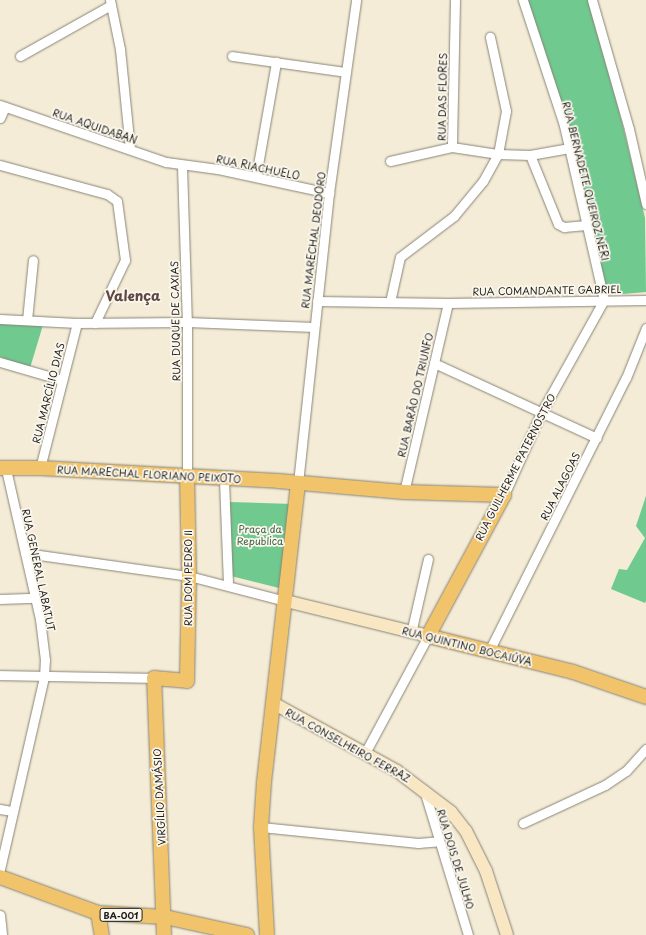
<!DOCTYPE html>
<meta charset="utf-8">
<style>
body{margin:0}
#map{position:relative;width:646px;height:935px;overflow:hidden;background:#f4ecd6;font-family:"Playpen Sans",sans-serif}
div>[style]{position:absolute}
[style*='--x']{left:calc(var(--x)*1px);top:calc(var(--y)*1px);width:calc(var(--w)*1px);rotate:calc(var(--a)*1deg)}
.green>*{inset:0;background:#70c98f}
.roads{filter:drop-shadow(0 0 1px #888479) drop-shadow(0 0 1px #888479)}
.street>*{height:9px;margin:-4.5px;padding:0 4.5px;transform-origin:4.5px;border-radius:4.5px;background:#fff}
.secondary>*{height:12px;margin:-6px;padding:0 6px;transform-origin:6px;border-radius:6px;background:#f9e7c3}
.primary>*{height:14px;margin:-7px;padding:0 7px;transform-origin:7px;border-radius:7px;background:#f1c36a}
span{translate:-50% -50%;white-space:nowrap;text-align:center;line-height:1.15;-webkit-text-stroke:3.5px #fbf7ec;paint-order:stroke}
.shield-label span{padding:1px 3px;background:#fbf7ec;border:1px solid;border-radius:3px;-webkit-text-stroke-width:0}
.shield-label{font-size:9px;color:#1c1c1c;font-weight:700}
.street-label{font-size:10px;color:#1c1c1c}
.park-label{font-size:10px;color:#3e614a}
.district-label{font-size:14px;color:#5f4543;font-weight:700}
</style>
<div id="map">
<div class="green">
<i style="clip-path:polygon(526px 0,588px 0,622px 122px,645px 218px,646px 292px,611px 295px,606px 292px)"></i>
<i style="clip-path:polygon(0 323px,43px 325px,30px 368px,0 357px)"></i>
<i style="clip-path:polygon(646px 496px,646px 601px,645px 603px,611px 589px,619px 569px,627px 570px,645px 538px,636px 526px)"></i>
<i style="clip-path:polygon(230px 502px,292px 504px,283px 589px,231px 576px)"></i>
</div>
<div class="roads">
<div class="street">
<i style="--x:110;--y:0;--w:50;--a:78.5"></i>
<i style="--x:120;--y:49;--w:100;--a:84.3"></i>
<i style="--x:455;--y:0;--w:147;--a:91.2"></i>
<i style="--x:452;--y:147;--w:47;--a:8.7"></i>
<i style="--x:498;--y:154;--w:32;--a:2"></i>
<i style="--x:530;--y:155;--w:40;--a:-10"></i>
<i style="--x:592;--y:0;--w:134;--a:74"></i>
<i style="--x:629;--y:129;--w:77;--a:77.2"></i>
<i style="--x:20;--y:56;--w:104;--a:-29.3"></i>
<i style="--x:232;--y:56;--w:115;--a:8"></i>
<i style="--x:0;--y:105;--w:176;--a:19"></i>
<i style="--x:166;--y:162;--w:52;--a:7.7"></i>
<i style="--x:218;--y:169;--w:114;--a:12.2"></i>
<i style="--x:0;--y:118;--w:12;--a:-66"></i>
<i style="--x:530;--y:155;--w:74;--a:67.9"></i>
<i style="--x:558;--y:224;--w:7;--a:27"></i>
<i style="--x:564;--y:227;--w:22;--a:-5"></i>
<i style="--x:390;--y:161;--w:64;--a:-12.7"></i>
<i style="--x:0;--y:165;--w:111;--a:15.2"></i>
<i style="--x:107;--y:194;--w:12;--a:35"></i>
<i style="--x:117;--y:201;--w:60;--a:82.3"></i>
<i style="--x:125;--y:260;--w:70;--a:115.5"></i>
<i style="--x:182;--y:166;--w:156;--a:88.2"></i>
<i style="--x:187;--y:322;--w:154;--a:90"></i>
<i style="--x:256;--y:176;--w:116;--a:-80"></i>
<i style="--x:317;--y:301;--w:131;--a:0.9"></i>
<i style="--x:448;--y:303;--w:198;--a:-0.9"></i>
<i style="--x:390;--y:302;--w:46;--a:-77.5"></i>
<i style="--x:400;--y:257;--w:68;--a:-37.2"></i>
<i style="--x:454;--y:216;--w:45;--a:-50.4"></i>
<i style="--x:483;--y:181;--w:31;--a:-61"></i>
<i style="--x:498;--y:154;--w:44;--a:-79.5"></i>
<i style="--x:506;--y:111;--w:76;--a:-102.2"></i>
<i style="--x:0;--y:319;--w:77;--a:3"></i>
<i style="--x:77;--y:323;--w:110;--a:-0.5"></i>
<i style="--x:187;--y:322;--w:127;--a:2.3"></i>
<i style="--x:27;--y:320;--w:60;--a:-84.3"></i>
<i style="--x:0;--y:362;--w:65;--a:16.2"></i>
<i style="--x:434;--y:363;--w:179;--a:24.7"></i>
<i style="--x:40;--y:468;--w:150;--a:-75.7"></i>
<i style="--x:224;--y:480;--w:105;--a:87.8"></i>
<i style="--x:298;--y:483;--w:292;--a:-83.9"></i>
<i style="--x:329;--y:193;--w:195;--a:-82"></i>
<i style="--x:404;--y:492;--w:194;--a:-76.9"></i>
<i style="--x:504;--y:495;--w:90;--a:-65.7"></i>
<i style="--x:541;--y:413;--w:129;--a:-60.9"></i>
<i style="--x:604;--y:300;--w:180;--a:-102.9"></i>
<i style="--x:564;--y:125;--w:132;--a:-108.2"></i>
<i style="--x:25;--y:553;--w:166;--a:8"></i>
<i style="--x:189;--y:576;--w:100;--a:14.5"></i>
<i style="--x:0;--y:599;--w:35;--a:-2"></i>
<i style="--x:411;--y:633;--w:76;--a:-77.1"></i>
<i style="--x:489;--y:651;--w:305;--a:-63.4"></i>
<i style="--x:626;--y:378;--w:54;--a:-68.2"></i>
<i style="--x:0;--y:675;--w:154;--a:1.1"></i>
<i style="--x:365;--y:753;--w:133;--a:-61.7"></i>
<i style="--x:424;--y:790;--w:152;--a:73.1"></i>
<i style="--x:0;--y:809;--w:11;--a:10"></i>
<i style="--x:523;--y:823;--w:90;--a:-24.9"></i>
<i style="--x:605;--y:785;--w:25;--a:-34"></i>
<i style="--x:626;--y:771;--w:30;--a:-48"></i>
<i style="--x:261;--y:827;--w:158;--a:5.8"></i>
<i style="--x:418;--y:843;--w:21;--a:-5"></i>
<i style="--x:0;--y:869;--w:197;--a:-77.1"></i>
<i style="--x:44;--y:677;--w:17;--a:-87"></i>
<i style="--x:45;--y:660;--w:41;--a:-97"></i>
<i style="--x:40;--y:619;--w:154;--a:-102.8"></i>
<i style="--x:0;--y:915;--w:20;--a:84"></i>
</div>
<div class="secondary">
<i style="--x:286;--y:601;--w:146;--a:13.8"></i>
<i style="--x:273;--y:703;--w:141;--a:28.7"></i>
<i style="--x:397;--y:771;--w:68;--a:37.2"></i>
<i style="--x:451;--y:812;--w:24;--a:52"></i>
<i style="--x:466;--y:831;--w:45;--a:63.4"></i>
<i style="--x:486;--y:871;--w:67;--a:71.8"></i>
</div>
<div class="primary">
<i style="--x:0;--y:468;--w:40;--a:0"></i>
<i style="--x:40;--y:468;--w:238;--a:3.1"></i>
<i style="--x:278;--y:481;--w:126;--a:5"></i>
<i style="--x:404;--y:492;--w:100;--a:1.7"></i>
<i style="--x:504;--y:495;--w:160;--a:118.3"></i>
<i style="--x:428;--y:636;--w:149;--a:13.9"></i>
<i style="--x:573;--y:672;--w:77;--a:18.9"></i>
<i style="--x:0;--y:877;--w:104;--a:20.2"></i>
<i style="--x:98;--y:913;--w:67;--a:3.4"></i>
<i style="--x:165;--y:917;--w:84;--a:12.4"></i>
<i style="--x:98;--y:913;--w:22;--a:80"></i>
<i style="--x:164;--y:935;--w:257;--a:-92.2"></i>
<i style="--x:154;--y:678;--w:33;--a:5"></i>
<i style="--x:187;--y:681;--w:105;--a:-88.9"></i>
<i style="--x:189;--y:576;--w:100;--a:-91.1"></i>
<i style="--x:267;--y:935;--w:108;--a:-93.2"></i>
<i style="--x:261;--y:827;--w:45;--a:-86.2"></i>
<i style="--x:264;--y:782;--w:301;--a:-83.5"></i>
</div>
</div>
<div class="shield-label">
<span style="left:121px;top:915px">BA-001</span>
</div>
<div class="street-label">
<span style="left:442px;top:97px;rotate:-89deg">RUA DAS FLORES</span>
<span style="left:95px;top:126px;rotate:19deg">RUA AQUIDABAN</span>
<span style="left:258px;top:167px;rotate:12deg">RUA RIACHUELO</span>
<span style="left:586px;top:181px;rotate:76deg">RUA BERNADETE QUEIROZ NERI</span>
<span style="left:313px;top:240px;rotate:-83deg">RUA MARECHAL DEODORO</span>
<span style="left:547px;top:290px;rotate:-1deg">RUA COMANDANTE GABRIEL</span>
<span style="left:175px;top:321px;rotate:-91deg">RUA DUQUE DE CAXIAS</span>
<span style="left:48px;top:393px;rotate:-76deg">RUA MARCÍLIO DIAS</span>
<span style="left:415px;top:395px;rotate:-77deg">RUA BARÃO DO TRIUNFO</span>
<span style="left:515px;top:467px;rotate:-63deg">RUA GUILHERME PATERNOSTRO</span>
<span style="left:149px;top:474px;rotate:3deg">RUA MARECHAL FLORIANO PEIXOTO</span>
<span style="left:560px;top:486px;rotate:-63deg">RUA ALAGOAS</span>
<span style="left:39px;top:570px;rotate:78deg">RUA GENERAL LABATUT</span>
<span style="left:188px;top:578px;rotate:-90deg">RUA DOM PEDRO II</span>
<span style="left:467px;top:646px;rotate:14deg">RUA QUINTINO BOCAIÚVA</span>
<span style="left:348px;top:745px;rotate:29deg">RUA CONSELHEIRO FERRAZ</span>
<span style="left:159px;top:797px;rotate:-93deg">VIRGÍLIO DAMÁSIO</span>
<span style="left:456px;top:859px;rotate:73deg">RUA DOIS DE JULHO</span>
</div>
<div class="park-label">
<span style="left:260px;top:534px">Praça da<br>Republica</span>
</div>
<div class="district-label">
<span style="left:133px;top:296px">Valença</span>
</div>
</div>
